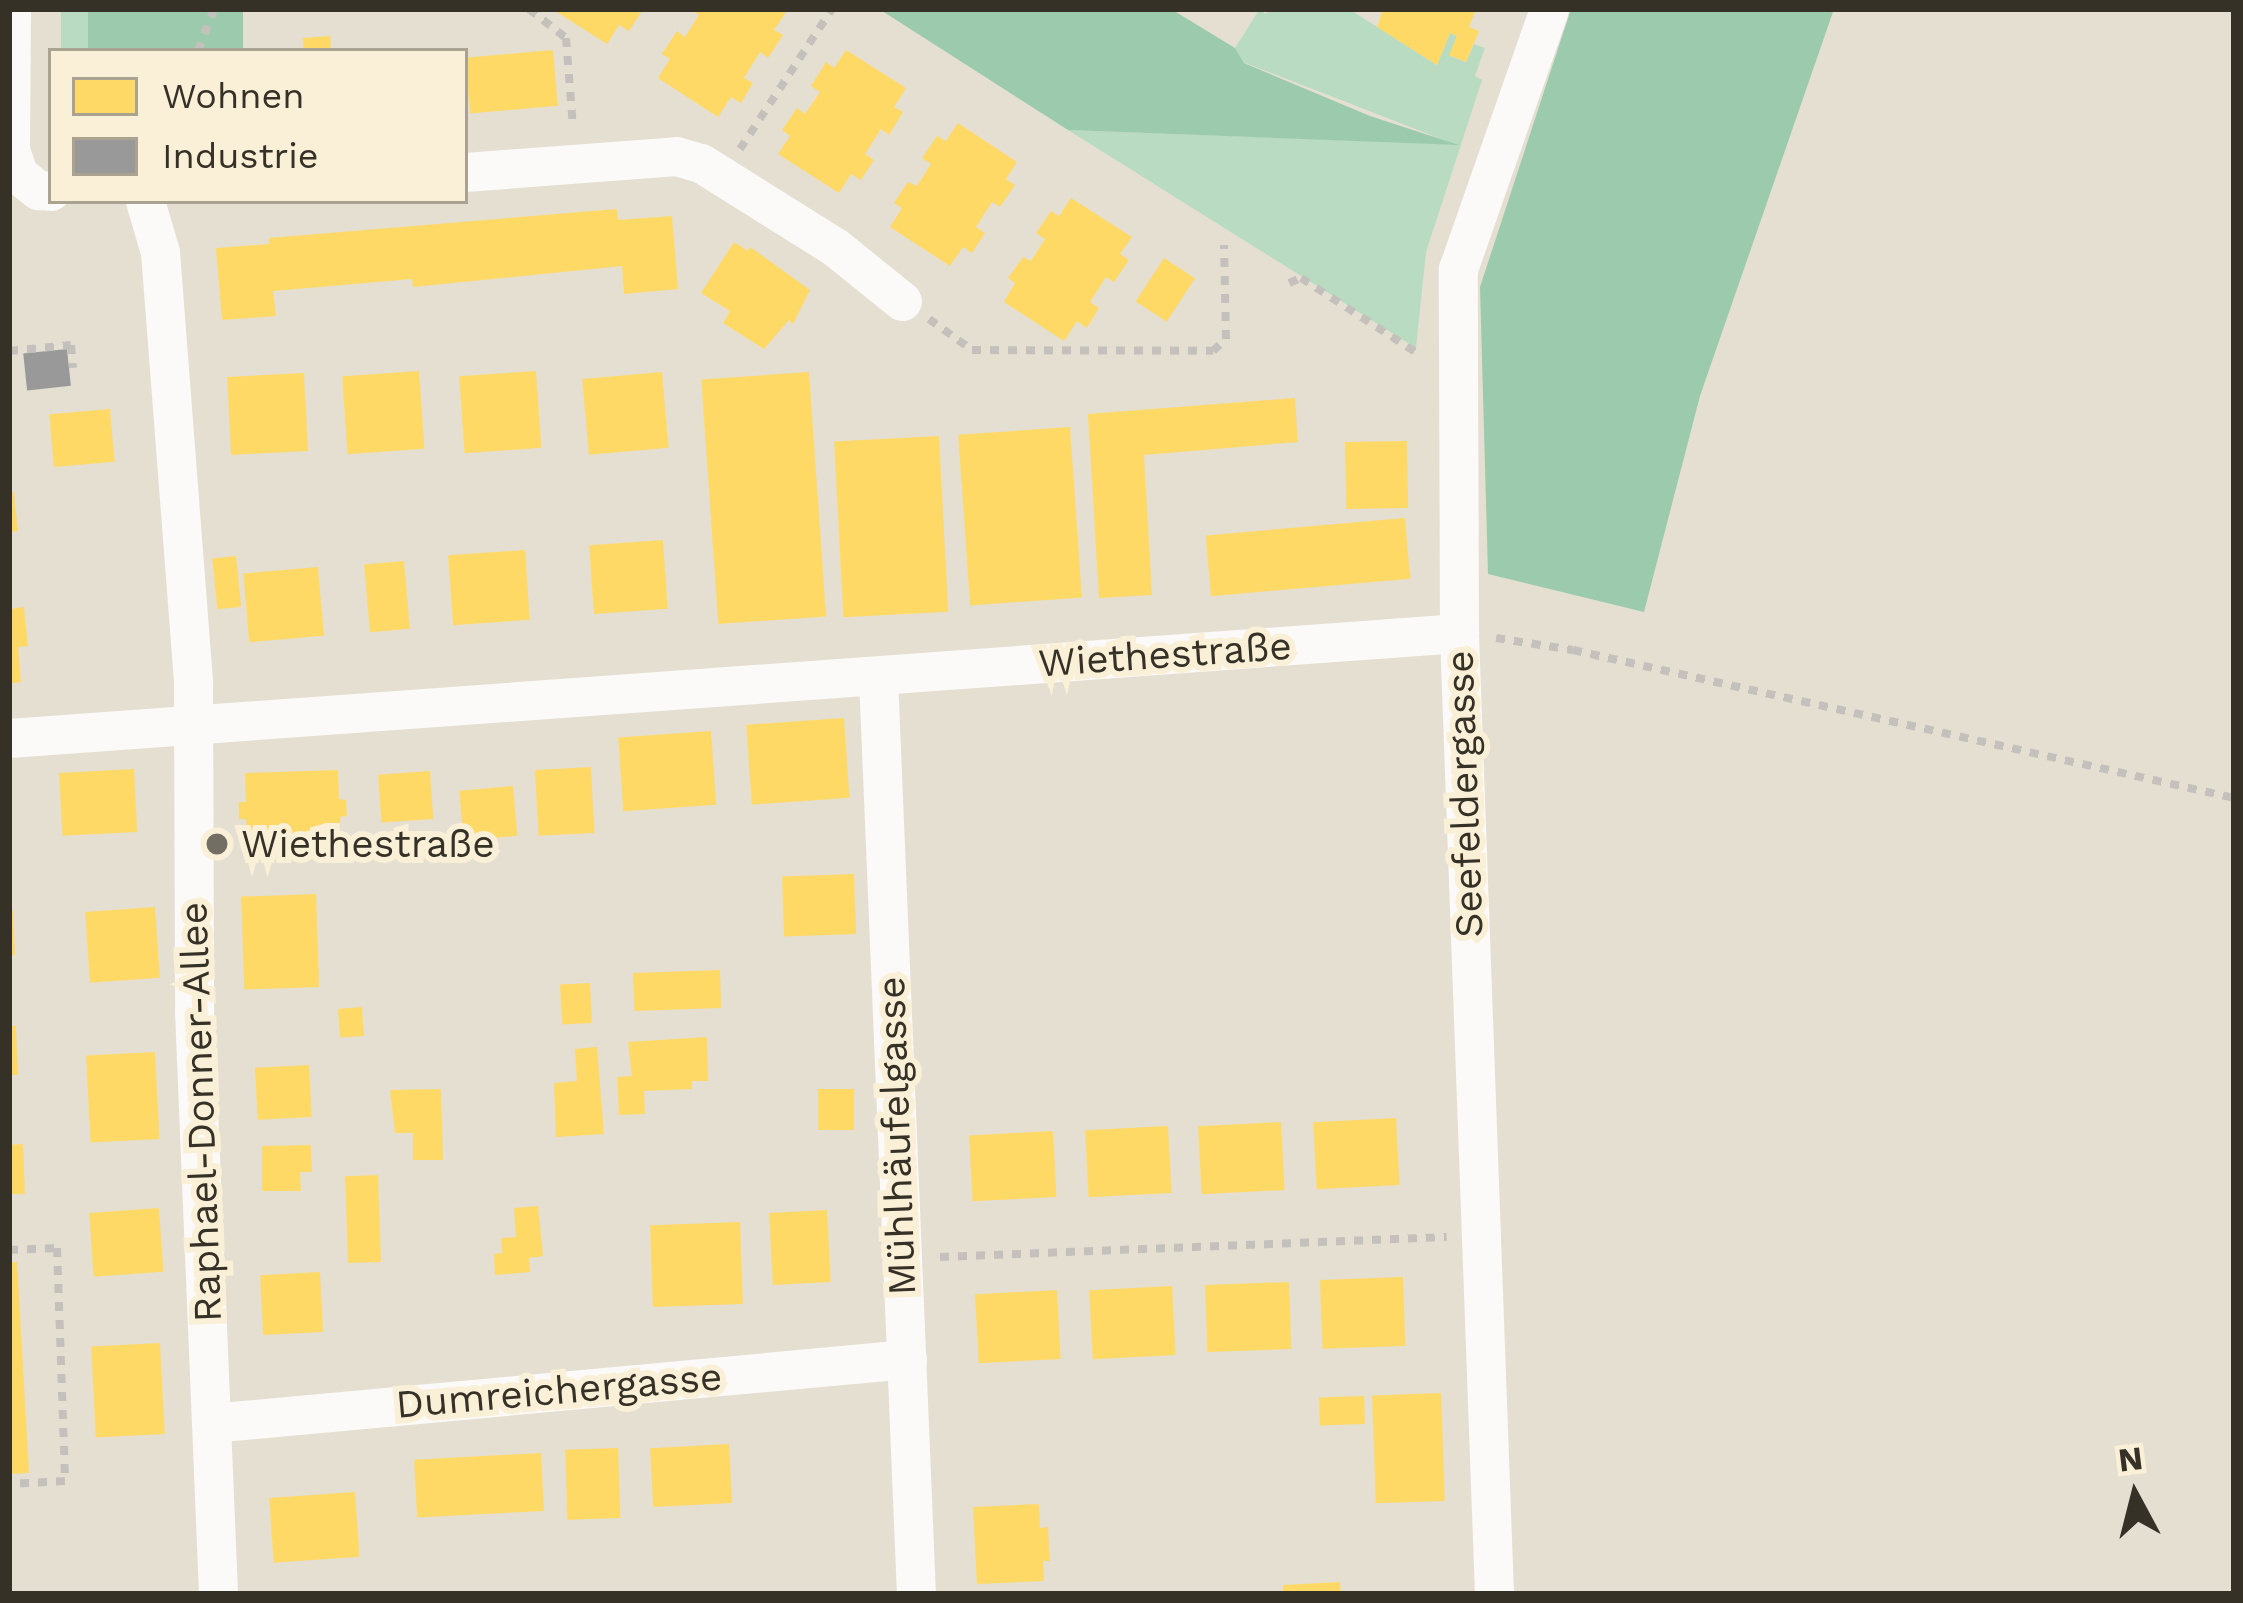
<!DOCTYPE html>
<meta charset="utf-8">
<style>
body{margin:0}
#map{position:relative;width:2243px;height:1603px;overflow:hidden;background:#e5dfd2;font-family:"Work Sans",sans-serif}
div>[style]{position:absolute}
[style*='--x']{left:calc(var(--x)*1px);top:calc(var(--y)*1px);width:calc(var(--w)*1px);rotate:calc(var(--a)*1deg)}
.green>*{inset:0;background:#b8dbc2;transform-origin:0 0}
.forest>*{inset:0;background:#9ccaad;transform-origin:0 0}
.homes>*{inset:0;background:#ffd966;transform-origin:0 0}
.industry>*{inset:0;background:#999;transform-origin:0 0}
.path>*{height:8px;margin-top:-4px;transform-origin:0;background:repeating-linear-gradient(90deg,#c4c1bd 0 9px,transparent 0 18px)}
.minor>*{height:39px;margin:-19.5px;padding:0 19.5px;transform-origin:19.5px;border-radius:19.5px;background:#fbfaf8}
.dots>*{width:33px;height:33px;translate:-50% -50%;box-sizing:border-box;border:6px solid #faefd7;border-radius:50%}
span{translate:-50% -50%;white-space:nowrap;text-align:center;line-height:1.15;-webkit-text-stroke:12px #faefd7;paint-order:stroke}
.street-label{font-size:39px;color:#353127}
.poi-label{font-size:39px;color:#353127}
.left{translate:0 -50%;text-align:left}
.frame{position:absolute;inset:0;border:12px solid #353127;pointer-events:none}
.legend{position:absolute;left:48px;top:48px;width:420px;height:156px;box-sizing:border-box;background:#faefd7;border:3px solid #aba391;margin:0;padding:15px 21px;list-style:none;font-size:36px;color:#353127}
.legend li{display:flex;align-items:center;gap:24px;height:60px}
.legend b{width:60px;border:3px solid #aba391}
.north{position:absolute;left:2075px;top:1435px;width:120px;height:120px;-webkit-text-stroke:9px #faefd7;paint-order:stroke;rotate:353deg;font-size:33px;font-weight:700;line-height:48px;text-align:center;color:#353127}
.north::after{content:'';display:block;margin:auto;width:42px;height:54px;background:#353127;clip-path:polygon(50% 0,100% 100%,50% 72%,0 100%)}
</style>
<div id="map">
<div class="green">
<i style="left:61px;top:9px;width:27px;height:42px"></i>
<i style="clip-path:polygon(1270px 9px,1349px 9px,1437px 65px,1450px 33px,1457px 36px,1450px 56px,1466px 62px,1474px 44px,1485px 48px,1475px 76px,1482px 80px,1426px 252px,1416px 348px,1068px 130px,1454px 144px,1243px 62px,1235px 48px,1259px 10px,1266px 14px)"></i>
</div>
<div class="forest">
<i style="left:88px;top:9px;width:155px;height:42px"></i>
<i style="clip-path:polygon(879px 9px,1171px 9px,1235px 48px,1244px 63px,1370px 116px,1459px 145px,1068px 130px)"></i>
<i style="clip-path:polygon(1571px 9px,1834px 9px,1700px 396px,1644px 612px,1488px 574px,1480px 287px)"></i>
</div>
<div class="homes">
<i style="clip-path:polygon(552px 9px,638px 9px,642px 11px,629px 31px,619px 25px,607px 44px)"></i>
<i style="clip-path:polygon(691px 9px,786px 12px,774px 30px,783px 35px,768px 58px,760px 52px,744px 78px,753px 83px,741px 103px,731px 97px,718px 117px,658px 78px,670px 59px,662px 54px,677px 31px,685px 37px,699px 15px)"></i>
<i style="clip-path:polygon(1383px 9px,1476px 9px,1469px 27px,1479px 31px,1466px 62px,1449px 55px,1457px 36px,1450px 33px,1437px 65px,1377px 27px)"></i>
<i style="left:330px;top:36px;width:15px;height:27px;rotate:86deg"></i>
<i style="left:553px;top:50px;width:56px;height:88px;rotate:85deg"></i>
<i style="clip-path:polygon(846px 50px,906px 88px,894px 107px,903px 112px,889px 135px,881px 129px,865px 154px,874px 160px,861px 180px,851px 174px,839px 193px,778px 154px,790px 136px,782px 130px,797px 108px,805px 114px,820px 92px,811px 86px,826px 62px,834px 68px)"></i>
<i style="clip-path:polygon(958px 123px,1017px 162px,1006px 179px,1015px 185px,1000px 207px,992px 202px,976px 227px,985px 233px,972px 253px,963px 247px,950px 266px,890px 227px,902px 208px,894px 203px,908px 182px,917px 186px,931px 164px,922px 158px,937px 136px,946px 141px)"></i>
<i style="clip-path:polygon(1071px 198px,1132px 237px,1120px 254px,1129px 260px,1114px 282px,1106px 277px,1090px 302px,1099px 308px,1087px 328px,1077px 321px,1064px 341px,1004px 302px,1015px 283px,1008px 278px,1023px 257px,1031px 261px,1045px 239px,1036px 233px,1051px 211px,1059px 216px)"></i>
<i style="clip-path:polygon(617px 209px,618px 220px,672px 216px,678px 289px,624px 294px,622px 266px,413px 287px,412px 279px,273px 291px,276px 316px,222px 320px,216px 248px,269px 244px,269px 238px)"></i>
<i style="clip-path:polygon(734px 242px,748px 251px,750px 247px,810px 290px,793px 324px,789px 320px,764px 349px,723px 323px,730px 311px,701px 293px)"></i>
<i style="left:1164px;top:258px;width:37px;height:52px;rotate:33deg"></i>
<i style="left:419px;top:371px;width:78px;height:77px;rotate:86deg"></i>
<i style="left:536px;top:371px;width:77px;height:77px;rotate:86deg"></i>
<i style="left:662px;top:372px;width:76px;height:80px;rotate:85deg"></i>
<i style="left:809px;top:372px;width:245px;height:108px;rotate:86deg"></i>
<i style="left:304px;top:373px;width:78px;height:77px;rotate:87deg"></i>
<i style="clip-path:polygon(1295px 398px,1298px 442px,1144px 455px,1152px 595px,1099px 598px,1088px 414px)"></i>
<i style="left:110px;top:409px;width:53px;height:61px;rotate:85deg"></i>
<i style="left:1070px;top:427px;width:171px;height:112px;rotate:86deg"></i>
<i style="left:939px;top:436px;width:176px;height:105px;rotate:87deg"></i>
<i style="left:1407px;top:441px;width:67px;height:62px;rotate:89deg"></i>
<i style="clip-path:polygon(14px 492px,18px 531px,9px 532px,9px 493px)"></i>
<i style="left:1405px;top:518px;width:61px;height:200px;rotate:85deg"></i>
<i style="left:663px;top:540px;width:69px;height:74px;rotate:86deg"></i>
<i style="left:525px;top:550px;width:70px;height:77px;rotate:86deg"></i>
<i style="left:236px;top:556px;width:51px;height:24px;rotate:84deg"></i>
<i style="left:404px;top:561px;width:68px;height:40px;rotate:85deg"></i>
<i style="left:318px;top:567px;width:69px;height:75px;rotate:85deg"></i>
<i style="clip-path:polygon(24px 607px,28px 646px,18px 647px,21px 682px,9px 684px,9px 609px)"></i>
<i style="left:844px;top:718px;width:80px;height:98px;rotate:86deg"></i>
<i style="left:711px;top:731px;width:74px;height:93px;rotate:86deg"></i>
<i style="left:591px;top:767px;width:66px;height:56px;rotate:87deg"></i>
<i style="left:134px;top:769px;width:63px;height:75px;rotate:87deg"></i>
<i style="clip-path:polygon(338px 770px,339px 799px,346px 800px,347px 816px,340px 817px,340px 841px,247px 844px,246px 819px,239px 819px,239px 802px,246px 802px,245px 773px)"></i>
<i style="left:430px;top:771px;width:48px;height:52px;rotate:86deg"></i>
<i style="left:513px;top:786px;width:50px;height:54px;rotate:85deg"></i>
<i style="left:854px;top:874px;width:60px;height:72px;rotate:88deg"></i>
<i style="left:316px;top:894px;width:93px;height:75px;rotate:88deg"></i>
<i style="left:155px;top:907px;width:71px;height:70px;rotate:86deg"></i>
<i style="clip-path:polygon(9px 910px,13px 910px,15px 955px,9px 956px)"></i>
<i style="left:720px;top:970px;width:38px;height:87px;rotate:88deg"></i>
<i style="left:590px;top:983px;width:40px;height:30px;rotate:87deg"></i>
<i style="left:362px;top:1007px;width:29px;height:24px;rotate:86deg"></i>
<i style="clip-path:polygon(9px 1026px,16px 1026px,18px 1075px,9px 1075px)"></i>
<i style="clip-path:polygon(707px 1037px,708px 1081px,692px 1081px,692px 1089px,644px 1091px,645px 1114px,619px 1115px,617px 1077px,632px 1076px,628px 1042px)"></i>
<i style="clip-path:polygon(597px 1047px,604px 1134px,556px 1137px,554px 1083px,577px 1081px,575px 1049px)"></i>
<i style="left:155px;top:1052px;width:87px;height:69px;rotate:87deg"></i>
<i style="left:309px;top:1065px;width:52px;height:54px;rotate:87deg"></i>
<i style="clip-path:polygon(441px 1089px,443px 1160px,413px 1160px,413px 1133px,395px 1133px,390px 1090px)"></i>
<i style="left:854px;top:1089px;width:41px;height:36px;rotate:90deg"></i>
<i style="left:1396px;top:1118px;width:67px;height:83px;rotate:87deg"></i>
<i style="left:1281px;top:1122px;width:68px;height:83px;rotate:87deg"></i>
<i style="left:1168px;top:1126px;width:67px;height:83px;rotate:87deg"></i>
<i style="left:1053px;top:1131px;width:66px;height:84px;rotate:87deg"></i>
<i style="clip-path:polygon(23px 1144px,25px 1194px,9px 1194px,9px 1145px)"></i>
<i style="clip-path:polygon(311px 1145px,312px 1172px,300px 1172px,301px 1191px,262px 1191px,262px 1146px)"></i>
<i style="left:378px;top:1175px;width:87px;height:33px;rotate:88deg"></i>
<i style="clip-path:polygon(538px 1206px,543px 1256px,529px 1258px,530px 1272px,495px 1275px,494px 1254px,502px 1253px,501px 1238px,516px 1237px,514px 1208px)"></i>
<i style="left:159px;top:1208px;width:64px;height:70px;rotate:86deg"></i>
<i style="left:827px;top:1210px;width:72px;height:58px;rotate:87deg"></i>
<i style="left:740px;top:1222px;width:82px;height:90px;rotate:88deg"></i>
<i style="clip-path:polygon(9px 1262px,17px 1262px,29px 1473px,9px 1474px)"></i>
<i style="left:320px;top:1272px;width:60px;height:60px;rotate:87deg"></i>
<i style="left:1403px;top:1277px;width:69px;height:83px;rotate:88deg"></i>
<i style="left:1289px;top:1282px;width:67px;height:84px;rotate:88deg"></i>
<i style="left:1172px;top:1286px;width:69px;height:83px;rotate:87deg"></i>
<i style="left:1057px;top:1290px;width:69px;height:82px;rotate:87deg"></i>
<i style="left:160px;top:1343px;width:91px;height:69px;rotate:87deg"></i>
<i style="left:1441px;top:1393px;width:108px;height:69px;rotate:88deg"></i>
<i style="left:1364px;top:1396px;width:28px;height:45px;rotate:88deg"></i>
<i style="left:729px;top:1444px;width:59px;height:79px;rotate:87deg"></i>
<i style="left:618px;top:1448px;width:70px;height:53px;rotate:88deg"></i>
<i style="left:541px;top:1453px;width:58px;height:127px;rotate:87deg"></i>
<i style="left:355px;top:1492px;width:65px;height:86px;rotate:86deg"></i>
<i style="clip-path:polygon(1039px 1504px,1040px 1528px,1048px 1527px,1050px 1561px,1043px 1561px,1044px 1581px,977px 1584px,973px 1507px)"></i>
<i style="clip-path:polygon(1340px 1582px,1341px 1594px,1283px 1594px,1283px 1585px)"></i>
</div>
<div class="industry">
<i style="left:67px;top:349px;width:37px;height:44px;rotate:84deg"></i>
</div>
<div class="path">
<i style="--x:529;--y:9;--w:47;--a:38.1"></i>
<i style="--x:566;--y:38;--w:88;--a:85.5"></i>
<i style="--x:198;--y:51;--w:45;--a:-69.1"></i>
<i style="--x:740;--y:149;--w:168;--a:-56.7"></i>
<i style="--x:1289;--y:283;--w:13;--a:-23"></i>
<i style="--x:1301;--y:278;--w:142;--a:32.9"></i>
<i style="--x:929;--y:319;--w:53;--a:35.8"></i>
<i style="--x:972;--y:350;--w:241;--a:0.2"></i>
<i style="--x:1213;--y:351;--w:18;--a:-43"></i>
<i style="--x:1226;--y:339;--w:94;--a:-91.2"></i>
<i style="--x:9;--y:351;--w:62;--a:-5.5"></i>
<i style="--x:71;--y:345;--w:23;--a:85"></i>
<i style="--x:1496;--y:638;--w:78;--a:8.9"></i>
<i style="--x:1573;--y:650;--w:677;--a:12.62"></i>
<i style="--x:9;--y:1126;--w:3;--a:0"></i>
<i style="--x:9;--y:1250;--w:48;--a:-2.4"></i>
<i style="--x:57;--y:1248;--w:233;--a:88"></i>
<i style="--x:65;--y:1481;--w:56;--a:176.9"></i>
<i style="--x:940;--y:1257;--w:507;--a:-2.26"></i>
</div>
<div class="minor">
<i style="--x:11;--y:9;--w:140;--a:90.4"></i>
<i style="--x:10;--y:149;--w:26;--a:72"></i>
<i style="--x:18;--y:174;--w:26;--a:39"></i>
<i style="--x:38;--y:190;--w:13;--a:4"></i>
<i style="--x:465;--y:172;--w:212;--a:-4.3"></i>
<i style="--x:676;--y:156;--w:26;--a:16"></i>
<i style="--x:701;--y:163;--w:158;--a:32.1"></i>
<i style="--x:835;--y:247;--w:86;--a:38.9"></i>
<i style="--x:145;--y:201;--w:53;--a:73.6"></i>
<i style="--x:160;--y:252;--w:432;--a:85.6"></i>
<i style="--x:193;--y:683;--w:328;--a:89.8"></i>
<i style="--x:194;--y:1011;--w:583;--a:87.64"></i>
<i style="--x:878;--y:677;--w:918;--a:87.63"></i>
<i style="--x:9;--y:738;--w:1454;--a:-4.14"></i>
<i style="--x:211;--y:1423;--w:699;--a:-5.25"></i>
<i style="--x:1494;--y:1594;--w:962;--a:-92.09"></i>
<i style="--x:1459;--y:633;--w:364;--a:-90.2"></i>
<i style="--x:1458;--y:269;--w:275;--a:-70.7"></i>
</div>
<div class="dots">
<i style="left:217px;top:844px;background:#736e63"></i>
</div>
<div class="street-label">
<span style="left:1165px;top:655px;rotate:-4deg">Wiethestraße</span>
<span style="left:1465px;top:794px;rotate:-92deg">Seefeldergasse</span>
<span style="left:201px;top:1112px;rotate:-92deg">Raphael-Donner-Allee</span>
<span style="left:897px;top:1136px;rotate:-92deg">Mühlhäufelgasse</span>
<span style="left:559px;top:1391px;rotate:-5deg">Dumreichergasse</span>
</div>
<div class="poi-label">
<span class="left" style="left:241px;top:844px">Wiethestraße</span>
</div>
<div class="frame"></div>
<ul class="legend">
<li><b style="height:33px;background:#ffd966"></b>Wohnen</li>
<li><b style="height:33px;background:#999"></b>Industrie</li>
</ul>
<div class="north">N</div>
</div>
